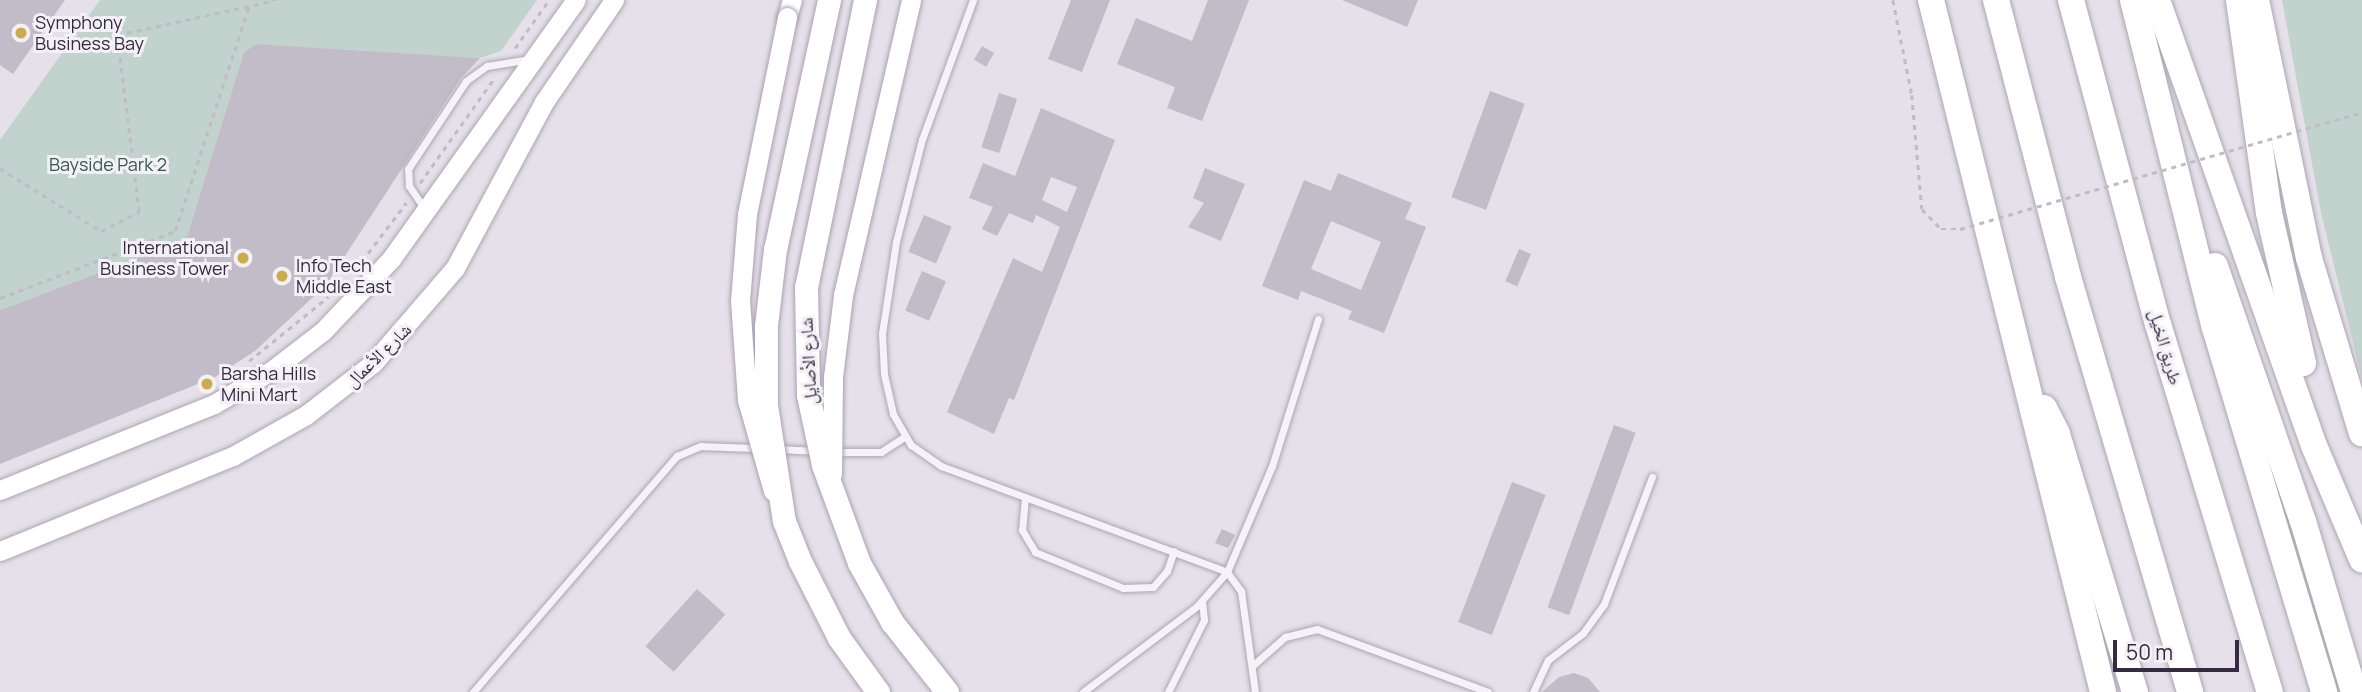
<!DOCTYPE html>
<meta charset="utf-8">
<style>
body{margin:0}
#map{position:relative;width:2362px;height:692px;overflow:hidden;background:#e5e0e9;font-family:Manrope,"Noto Naskh Arabic",sans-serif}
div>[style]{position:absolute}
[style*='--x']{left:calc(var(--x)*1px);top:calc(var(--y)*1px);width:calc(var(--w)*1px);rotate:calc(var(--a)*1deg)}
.green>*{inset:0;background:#c2d2cd}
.building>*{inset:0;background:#c2bbc8;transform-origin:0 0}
.path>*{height:2.5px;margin-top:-1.25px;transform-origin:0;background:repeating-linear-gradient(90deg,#c0bbc4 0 5px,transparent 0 10px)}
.roads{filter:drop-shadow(0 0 2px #ada6b3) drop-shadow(0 0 2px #ada6b3)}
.lane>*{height:7px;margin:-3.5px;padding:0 3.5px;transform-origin:3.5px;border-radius:3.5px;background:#f5f3f7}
.secondary>*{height:19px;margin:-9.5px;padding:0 9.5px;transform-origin:9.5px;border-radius:9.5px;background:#fff}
.highway>*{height:26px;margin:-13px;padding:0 13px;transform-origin:13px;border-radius:13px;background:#fff}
.path-bridge>*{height:2.5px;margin-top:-1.25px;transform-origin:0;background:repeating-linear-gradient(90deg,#c0bbc4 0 5px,transparent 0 10px)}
.bridges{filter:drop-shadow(0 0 2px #aba0b4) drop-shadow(0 0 2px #aba0b4)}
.secondary-bridge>*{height:19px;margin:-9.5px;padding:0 9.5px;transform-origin:9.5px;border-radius:9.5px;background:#fff}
.primary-bridge>*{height:23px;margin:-11.5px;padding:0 11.5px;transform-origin:11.5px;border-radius:11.5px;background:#fff}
.dots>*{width:19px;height:19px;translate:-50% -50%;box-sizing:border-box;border:4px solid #f3f0f6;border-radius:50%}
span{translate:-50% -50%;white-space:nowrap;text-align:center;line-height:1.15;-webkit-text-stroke:6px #f3f0f6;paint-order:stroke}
.poi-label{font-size:18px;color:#362a40}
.left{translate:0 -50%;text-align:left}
.right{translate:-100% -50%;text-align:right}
.park-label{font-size:18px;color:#375b52}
.street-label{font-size:18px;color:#362a40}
.scale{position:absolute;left:2113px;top:640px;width:126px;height:32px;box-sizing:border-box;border:4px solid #362a40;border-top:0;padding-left:9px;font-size:21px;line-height:24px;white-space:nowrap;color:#362a40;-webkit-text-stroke:5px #f3f0f6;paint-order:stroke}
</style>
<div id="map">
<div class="green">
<i style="clip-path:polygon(100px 0,537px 0,501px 51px,480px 58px,257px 44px,244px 52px,186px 240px,0 310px,0 140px)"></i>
<i style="clip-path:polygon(2282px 0,2362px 0,2362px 379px,2321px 213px)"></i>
</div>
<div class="building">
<i style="clip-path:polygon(0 0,65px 0,13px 74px,0 65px)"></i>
<i style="clip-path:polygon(1071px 0,1110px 0,1082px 72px,1048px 59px)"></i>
<i style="clip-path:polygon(1208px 0,1249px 0,1202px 121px,1167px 108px,1175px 87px,1117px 64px,1136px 18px,1192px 41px)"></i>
<i style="clip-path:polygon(1342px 0,1418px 0,1407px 27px)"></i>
<i style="clip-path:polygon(257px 44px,480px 58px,461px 78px,326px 285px,255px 351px,215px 377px,0 464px,0 310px,186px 240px,244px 52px)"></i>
<i style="left:982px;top:46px;width:14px;height:16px;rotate:30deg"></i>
<i style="left:1490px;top:91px;width:37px;height:113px;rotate:20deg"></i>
<i style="left:999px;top:93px;width:19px;height:57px;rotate:18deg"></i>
<i style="clip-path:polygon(evenodd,1041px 108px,1115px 140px,1014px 400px,1009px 398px,994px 434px,947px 412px,1013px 258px,1042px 272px,1060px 227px,1036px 215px,1033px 223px,1009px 213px,997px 236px,982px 229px,993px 207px,969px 198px,983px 163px,1015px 176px,1041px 108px,1051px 177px,1077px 187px,1067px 212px,1042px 200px,1051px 177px)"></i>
<i style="clip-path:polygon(1205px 168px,1245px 184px,1221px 241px,1188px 227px,1204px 203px,1193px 198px)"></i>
<i style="clip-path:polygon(evenodd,1338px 173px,1412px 203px,1405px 219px,1426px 227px,1384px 333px,1348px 319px,1352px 311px,1301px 291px,1298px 300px,1262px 286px,1304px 180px,1331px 191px,1338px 173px,1331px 221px,1381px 242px,1361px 290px,1311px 269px,1331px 221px)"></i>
<i style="left:924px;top:215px;width:30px;height:40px;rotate:23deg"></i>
<i style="left:1519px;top:249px;width:13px;height:35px;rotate:23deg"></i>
<i style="left:922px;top:271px;width:26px;height:43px;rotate:23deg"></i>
<i style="left:1614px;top:425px;width:23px;height:194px;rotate:20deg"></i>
<i style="left:1512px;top:482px;width:36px;height:150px;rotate:21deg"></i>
<i style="clip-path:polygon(1222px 529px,1235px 535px,1228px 548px,1215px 543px)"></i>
<i style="left:697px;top:589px;width:38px;height:77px;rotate:42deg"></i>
<i style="clip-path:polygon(1574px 673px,1588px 678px,1600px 692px,1542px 692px,1559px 677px)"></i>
</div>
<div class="path">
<i style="--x:272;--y:0;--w:10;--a:0"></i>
<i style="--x:515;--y:48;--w:59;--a:-54.7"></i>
<i style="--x:0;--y:168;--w:119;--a:32"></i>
<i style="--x:101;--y:231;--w:42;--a:-26.6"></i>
<i style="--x:139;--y:212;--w:178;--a:-97.1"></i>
<i style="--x:117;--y:35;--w:158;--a:-12.4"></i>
<i style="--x:420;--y:183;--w:130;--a:-54.7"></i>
<i style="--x:362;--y:261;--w:73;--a:-52.8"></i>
<i style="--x:0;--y:298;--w:187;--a:-20.9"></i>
<i style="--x:175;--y:231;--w:237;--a:-71.8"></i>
<i style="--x:249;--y:361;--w:102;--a:-39"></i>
</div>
<div class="roads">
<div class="lane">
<i style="--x:973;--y:0;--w:148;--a:110.1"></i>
<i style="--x:922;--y:139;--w:106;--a:104.2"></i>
<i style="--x:896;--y:242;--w:92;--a:98.7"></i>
<i style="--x:882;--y:333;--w:41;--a:87.2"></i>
<i style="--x:884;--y:374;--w:41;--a:77.3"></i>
<i style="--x:893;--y:414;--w:36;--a:60"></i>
<i style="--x:911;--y:445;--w:37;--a:35"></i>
<i style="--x:941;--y:466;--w:305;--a:20.3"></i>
<i style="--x:1227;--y:572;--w:24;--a:54"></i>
<i style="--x:1241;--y:591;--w:102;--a:82.1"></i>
<i style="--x:424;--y:208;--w:27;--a:-124"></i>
<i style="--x:409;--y:186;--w:17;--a:-93"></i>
<i style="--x:408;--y:169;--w:105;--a:-56.6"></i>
<i style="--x:466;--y:81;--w:26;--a:-36"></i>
<i style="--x:487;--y:66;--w:44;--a:-9.2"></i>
<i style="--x:777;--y:449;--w:41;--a:2.8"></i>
<i style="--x:833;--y:452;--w:48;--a:0"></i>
<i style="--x:881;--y:452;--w:27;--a:-33"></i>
<i style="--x:1025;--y:497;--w:33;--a:95"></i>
<i style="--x:1022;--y:530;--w:26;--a:59"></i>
<i style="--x:1035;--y:552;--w:95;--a:22.2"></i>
<i style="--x:1123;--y:588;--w:30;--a:-2"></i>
<i style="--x:1153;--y:587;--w:21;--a:-49"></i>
<i style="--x:1167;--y:571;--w:21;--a:-71"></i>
<i style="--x:1252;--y:666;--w:44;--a:-41.3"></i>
<i style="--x:1285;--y:637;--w:33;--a:-14"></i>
<i style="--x:1317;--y:629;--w:182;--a:20.2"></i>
<i style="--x:473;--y:692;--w:312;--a:-49.2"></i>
<i style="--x:677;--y:456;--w:26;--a:-23"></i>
<i style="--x:701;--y:446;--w:58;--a:2"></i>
<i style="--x:1083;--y:692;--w:143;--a:-37"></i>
<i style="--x:1197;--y:606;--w:45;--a:-48.6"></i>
<i style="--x:1227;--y:572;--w:115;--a:-67"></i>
<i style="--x:1272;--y:466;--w:154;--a:-72.6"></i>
<i style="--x:1168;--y:692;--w:80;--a:-63.4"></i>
<i style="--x:1204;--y:620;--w:19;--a:-96"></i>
<i style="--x:1533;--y:692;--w:35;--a:-65"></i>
<i style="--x:1548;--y:660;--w:44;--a:-37.6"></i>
<i style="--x:1583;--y:633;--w:36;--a:-54"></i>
<i style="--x:1604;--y:604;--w:136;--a:-69.3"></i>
</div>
<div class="secondary">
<i style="--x:787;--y:17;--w:18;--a:-74"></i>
<i style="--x:0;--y:490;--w:231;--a:-21.9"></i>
<i style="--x:214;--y:404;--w:66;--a:-30.1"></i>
<i style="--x:271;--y:371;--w:66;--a:-37.6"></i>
<i style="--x:323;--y:331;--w:99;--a:-46.6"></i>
<i style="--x:391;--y:259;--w:318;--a:-54.5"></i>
<i style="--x:0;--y:551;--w:252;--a:-22.2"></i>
<i style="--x:233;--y:456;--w:84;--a:-29.3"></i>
<i style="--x:306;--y:415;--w:85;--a:-37.8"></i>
<i style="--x:373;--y:363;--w:125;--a:-49.2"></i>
<i style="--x:455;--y:268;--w:188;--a:-61.8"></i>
<i style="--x:544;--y:102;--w:124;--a:-55.5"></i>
</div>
<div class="highway">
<i style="--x:1931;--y:0;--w:713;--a:76.04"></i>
<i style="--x:1996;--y:0;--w:286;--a:75.4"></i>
<i style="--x:2068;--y:277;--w:433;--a:73.6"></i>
<i style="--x:2071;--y:0;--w:335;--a:75"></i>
<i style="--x:2158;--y:324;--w:385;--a:73.1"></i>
<i style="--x:2133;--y:0;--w:338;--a:76"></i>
<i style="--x:2215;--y:328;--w:380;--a:73.3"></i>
<i style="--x:2157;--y:0;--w:475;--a:70.6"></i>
<i style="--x:2315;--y:448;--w:121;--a:67.1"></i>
<i style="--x:2239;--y:0;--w:215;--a:82"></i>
<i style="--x:2269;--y:213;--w:154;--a:77.2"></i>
<i style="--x:2256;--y:0;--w:263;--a:78.4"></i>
<i style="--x:2309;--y:258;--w:183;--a:73.2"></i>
<i style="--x:2215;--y:266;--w:270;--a:71"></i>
<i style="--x:2303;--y:521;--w:178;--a:73.4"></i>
<i style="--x:2044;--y:408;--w:29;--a:63"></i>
<i style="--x:2057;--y:434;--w:270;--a:73.2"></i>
</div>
</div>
<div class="path-bridge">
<i style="--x:1893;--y:0;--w:97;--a:78.7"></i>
<i style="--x:1912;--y:95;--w:114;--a:85"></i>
<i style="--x:1922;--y:209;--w:28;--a:46"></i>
<i style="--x:1941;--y:229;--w:19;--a:0"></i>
<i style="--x:1960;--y:229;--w:419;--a:-16.2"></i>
</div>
<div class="bridges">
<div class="secondary-bridge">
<i style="--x:832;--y:474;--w:97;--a:-89.4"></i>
<i style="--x:833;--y:377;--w:83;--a:-83"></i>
<i style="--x:843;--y:295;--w:303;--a:-77"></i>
<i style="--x:773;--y:491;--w:95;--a:-105.9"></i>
<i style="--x:747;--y:400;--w:99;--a:-94"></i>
<i style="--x:740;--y:301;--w:87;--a:-85.4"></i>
<i style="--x:747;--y:214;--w:201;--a:-78.5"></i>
</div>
<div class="primary-bridge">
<i style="--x:829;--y:0;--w:255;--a:102.2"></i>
<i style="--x:775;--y:249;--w:78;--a:96.7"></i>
<i style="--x:766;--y:326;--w:79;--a:90"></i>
<i style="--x:766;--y:405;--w:117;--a:81.2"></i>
<i style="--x:784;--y:521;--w:43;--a:68.2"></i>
<i style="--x:800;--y:561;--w:86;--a:63.1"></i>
<i style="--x:839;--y:638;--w:67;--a:54.2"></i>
<i style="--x:865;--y:0;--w:293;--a:101.6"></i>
<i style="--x:806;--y:287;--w:108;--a:88.9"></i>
<i style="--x:808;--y:395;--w:72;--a:77.9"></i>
<i style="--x:823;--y:465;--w:104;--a:69.8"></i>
<i style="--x:859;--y:563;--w:68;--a:60.8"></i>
<i style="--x:892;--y:622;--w:89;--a:51.8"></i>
</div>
</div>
<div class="dots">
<i style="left:21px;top:33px;background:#c9ad4a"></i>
<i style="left:243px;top:258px;background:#c9ad4a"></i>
<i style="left:282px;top:276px;background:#c9ad4a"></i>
<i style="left:207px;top:384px;background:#c9ad4a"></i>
</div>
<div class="poi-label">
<span class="left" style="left:35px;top:33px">Symphony<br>Business Bay</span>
<span class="right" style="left:229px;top:258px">International<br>Business Tower</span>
<span class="left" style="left:296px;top:276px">Info Tech<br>Middle East</span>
<span class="left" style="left:221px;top:384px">Barsha Hills<br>Mini Mart</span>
</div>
<div class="park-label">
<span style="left:108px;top:164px">Bayside Park 2</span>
</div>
<div class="street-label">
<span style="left:2166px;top:347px;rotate:74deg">طريق الخيل</span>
<span style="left:378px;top:355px;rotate:-44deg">شارع الأعمال</span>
<span style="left:808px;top:361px;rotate:-93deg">شارع الأصايل</span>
</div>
<div class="scale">50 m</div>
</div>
